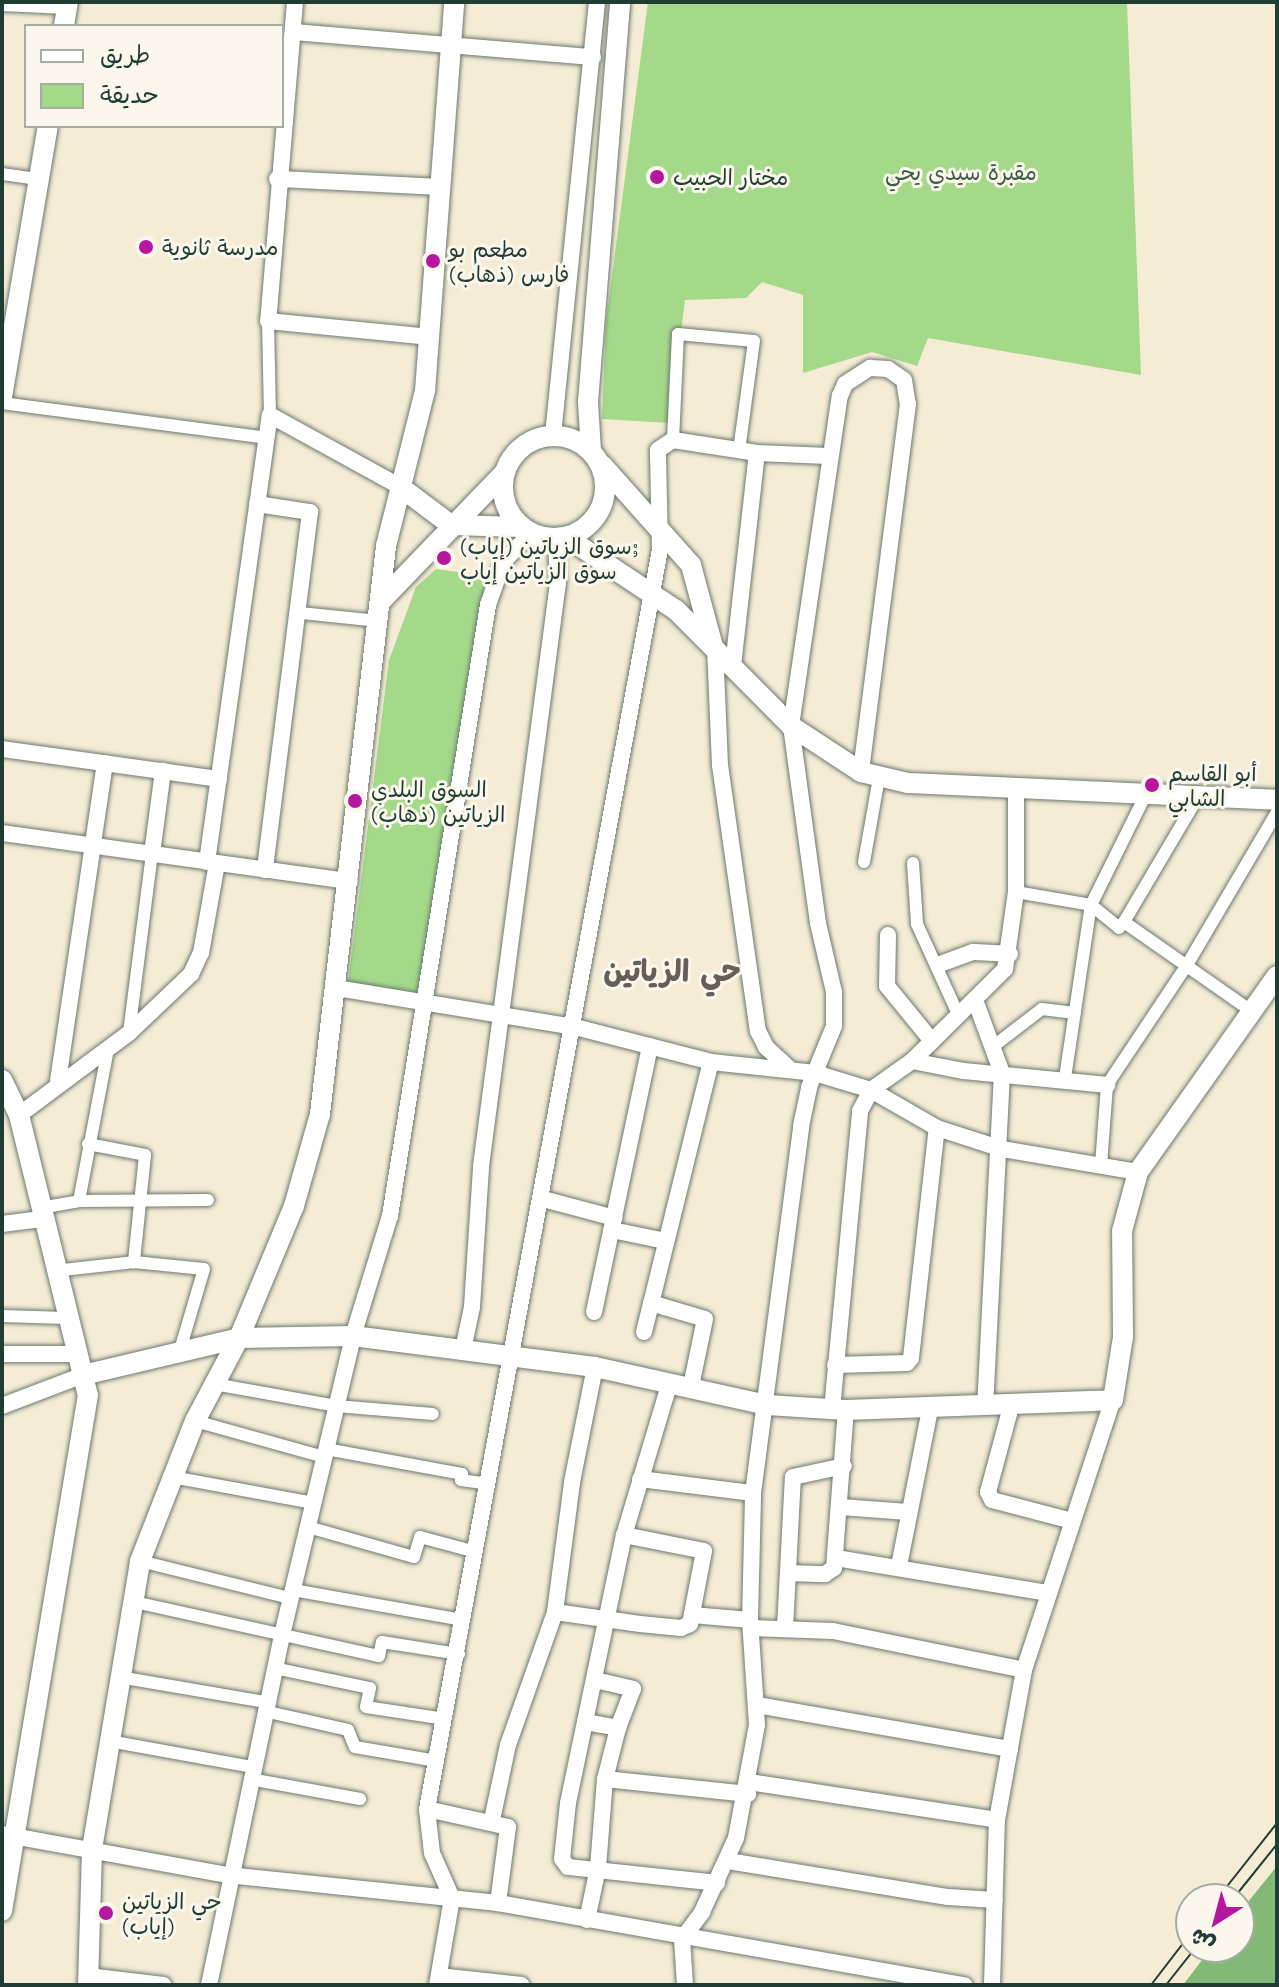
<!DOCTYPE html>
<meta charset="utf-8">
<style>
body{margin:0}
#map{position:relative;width:1279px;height:1987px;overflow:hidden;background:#f5ecd6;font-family:Mali,"Playpen Sans Arabic",sans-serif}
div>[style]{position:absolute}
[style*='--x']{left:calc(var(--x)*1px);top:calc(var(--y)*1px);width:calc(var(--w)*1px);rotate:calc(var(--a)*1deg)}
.green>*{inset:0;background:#a4d98a}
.forest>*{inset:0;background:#83b976}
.roads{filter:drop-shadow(0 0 2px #6a7a6d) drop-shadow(0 0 2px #6a7a6d)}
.pedestrian>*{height:12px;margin:-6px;padding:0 6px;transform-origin:6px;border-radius:6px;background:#fff}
.minor>*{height:16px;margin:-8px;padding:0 8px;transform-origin:8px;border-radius:8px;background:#fff}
.tertiary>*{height:20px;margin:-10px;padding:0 10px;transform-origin:10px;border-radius:10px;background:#fff}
.tertiary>.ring{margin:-10px;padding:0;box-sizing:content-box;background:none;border:20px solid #fff;border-radius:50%}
.tram>*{height:2px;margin:-1px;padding:0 1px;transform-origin:1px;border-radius:1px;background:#1f3d34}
.dots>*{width:22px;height:22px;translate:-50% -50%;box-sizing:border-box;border:4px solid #fbf7ec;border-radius:50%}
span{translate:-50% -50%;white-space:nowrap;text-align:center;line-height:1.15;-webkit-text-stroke:6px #fbf7ec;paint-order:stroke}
.park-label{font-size:22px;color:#3a5c45}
.poi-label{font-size:22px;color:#1f3d34}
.left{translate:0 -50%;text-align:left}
.district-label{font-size:30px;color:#655f59;font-weight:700}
.frame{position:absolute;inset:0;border:4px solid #1f3d34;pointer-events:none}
.legend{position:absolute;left:24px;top:24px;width:260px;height:104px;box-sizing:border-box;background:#fbf7ec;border:2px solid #a3ada2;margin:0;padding:10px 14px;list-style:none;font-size:24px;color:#1f3d34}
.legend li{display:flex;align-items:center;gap:16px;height:40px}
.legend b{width:40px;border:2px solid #a3ada2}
.north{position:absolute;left:1175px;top:1883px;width:80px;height:80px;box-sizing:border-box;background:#fbf7ec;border:2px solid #a3ada2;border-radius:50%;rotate:216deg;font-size:22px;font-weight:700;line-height:32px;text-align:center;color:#1f3d34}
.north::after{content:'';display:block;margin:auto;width:28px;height:36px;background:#b5179e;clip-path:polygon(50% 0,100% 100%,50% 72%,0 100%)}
</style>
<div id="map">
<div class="green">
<i style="clip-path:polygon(648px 2px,1127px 2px,1141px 375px,928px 338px,917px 366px,872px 352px,803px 373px,803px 295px,762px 282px,746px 298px,685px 300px,670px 423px,602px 419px,606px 322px)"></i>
<i style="clip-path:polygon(436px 569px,486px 576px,420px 998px,348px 984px,389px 660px,416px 587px)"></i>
</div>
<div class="forest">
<i style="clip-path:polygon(1277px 1866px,1277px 1985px,1183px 1985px,1212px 1947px,1239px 1947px,1239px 1913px)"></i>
</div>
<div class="roads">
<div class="pedestrian">
<i style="--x:2;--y:5;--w:65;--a:2.6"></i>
<i style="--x:2;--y:174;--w:37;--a:8"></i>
<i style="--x:268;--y:321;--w:94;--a:88.8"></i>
<i style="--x:2;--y:403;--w:268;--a:7.5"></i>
<i style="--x:673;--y:440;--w:106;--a:-87.3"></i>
<i style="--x:678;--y:334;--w:76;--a:5.3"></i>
<i style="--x:754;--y:341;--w:111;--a:97.8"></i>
<i style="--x:301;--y:613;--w:77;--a:5.9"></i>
<i style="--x:864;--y:862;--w:85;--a:-79.9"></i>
<i style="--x:913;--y:863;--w:61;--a:86.2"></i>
<i style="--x:917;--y:924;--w:101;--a:65.5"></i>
<i style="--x:1016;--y:892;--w:76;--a:9.8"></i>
<i style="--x:1091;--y:905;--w:36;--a:39"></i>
<i style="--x:1119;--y:928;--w:8;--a:-50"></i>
<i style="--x:1124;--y:922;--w:159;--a:35"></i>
<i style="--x:1124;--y:922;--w:147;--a:-59.4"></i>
<i style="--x:129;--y:1033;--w:180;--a:-82.7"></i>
<i style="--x:995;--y:1045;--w:59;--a:-37.5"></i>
<i style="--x:1042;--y:1009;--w:33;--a:7"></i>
<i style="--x:1065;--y:1078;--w:175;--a:-81.5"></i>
<i style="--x:1091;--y:905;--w:124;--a:-63.6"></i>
<i style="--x:88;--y:1144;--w:58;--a:10.9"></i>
<i style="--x:145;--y:1155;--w:108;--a:95.9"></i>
<i style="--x:1101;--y:1165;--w:80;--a:-85.7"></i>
<i style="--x:1107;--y:1085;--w:144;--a:-56.3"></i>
<i style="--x:1187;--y:965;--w:178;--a:-59.5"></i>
<i style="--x:79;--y:1201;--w:155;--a:-79.2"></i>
<i style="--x:40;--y:1208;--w:40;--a:-10"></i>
<i style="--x:79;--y:1201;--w:129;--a:-0.4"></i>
<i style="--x:54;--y:1271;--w:81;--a:-6.4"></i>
<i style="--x:134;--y:1262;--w:70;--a:5.7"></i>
<i style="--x:204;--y:1269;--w:84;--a:106.5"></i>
<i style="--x:2;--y:1316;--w:64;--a:1.8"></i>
<i style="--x:214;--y:1384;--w:124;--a:10.2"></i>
<i style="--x:336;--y:1406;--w:97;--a:4.7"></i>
<i style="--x:195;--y:1421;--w:134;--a:15.6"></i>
<i style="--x:326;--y:1449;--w:138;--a:10.4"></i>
<i style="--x:462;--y:1474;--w:6;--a:99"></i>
<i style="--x:461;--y:1480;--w:28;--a:8"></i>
<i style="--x:172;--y:1477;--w:144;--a:10.4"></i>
<i style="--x:308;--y:1527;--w:110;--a:15.8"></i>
<i style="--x:414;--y:1557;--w:21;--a:-73"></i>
<i style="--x:420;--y:1537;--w:58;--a:15"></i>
<i style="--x:140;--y:1561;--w:154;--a:13.9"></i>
<i style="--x:293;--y:1590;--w:173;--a:10"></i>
<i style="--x:130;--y:1601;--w:255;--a:12.5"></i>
<i style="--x:379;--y:1656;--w:14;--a:-78"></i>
<i style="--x:382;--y:1642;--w:78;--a:8.9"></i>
<i style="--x:274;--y:1668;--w:98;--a:11.8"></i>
<i style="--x:370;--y:1688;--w:19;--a:102"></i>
<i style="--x:366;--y:1707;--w:80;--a:8.6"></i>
<i style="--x:119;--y:1677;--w:149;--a:9.7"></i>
<i style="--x:264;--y:1711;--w:86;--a:12.7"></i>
<i style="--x:348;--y:1730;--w:18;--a:68"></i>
<i style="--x:355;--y:1747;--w:83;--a:9.7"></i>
<i style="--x:109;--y:1741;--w:145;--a:10.3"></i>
<i style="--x:250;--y:1779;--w:112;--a:10.3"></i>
</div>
<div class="minor">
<i style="--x:295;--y:2;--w:320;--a:94.8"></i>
<i style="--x:268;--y:321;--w:163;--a:5.6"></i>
<i style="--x:293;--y:32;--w:301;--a:4.8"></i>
<i style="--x:277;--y:179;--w:161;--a:2.8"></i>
<i style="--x:553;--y:435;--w:435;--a:-84.2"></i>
<i style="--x:257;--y:504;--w:54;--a:8.6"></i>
<i style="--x:310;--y:512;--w:361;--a:97.2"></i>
<i style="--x:715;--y:646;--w:119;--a:87.6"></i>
<i style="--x:720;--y:765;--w:269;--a:81.9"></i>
<i style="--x:758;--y:1031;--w:18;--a:63"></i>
<i style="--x:766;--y:1047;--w:33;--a:43"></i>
<i style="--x:733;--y:666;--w:214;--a:-83.6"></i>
<i style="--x:2;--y:749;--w:219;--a:7.9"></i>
<i style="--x:2;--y:833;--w:351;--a:7.9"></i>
<i style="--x:152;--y:854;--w:84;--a:-82.5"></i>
<i style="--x:207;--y:862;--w:451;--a:-82"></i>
<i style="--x:270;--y:415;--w:147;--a:28.8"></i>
<i style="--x:888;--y:935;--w:51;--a:91.1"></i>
<i style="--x:887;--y:986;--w:71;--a:50.7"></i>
<i style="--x:940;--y:964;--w:35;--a:-20"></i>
<i style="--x:973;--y:952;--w:37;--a:3"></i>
<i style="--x:336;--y:988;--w:242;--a:9.3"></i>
<i style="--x:575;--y:1027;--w:140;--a:14.4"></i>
<i style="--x:711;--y:1062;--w:105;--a:6"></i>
<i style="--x:815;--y:1073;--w:59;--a:16.9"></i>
<i style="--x:871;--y:1090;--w:76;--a:29.9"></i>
<i style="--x:937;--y:1128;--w:68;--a:17.9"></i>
<i style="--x:1002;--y:1149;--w:138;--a:9.6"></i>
<i style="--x:975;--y:1000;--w:78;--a:69.7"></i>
<i style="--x:1002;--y:1073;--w:333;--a:92.9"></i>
<i style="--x:912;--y:1061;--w:53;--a:10.9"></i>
<i style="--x:964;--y:1071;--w:144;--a:5.6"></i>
<i style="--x:58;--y:1081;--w:321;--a:-81.6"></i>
<i style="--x:19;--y:1115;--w:137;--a:-36.7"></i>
<i style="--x:129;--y:1033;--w:86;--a:-43.6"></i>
<i style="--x:191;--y:974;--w:23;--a:-65"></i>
<i style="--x:201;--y:953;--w:91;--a:-79.9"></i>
<i style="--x:543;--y:1199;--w:74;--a:14.8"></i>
<i style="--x:2;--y:1224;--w:40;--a:-7.1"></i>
<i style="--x:612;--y:1230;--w:54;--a:11.7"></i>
<i style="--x:651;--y:1303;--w:56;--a:16.5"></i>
<i style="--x:705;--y:1319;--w:68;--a:101.8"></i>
<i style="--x:594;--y:1312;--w:272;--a:-78.1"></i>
<i style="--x:644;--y:1332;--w:278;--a:-76.1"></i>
<i style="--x:463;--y:1350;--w:44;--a:-78.2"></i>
<i style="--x:472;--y:1307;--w:141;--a:-86.3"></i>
<i style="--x:481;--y:1166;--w:588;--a:-82.48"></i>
<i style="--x:558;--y:583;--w:45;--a:-92.5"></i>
<i style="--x:2;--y:1354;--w:74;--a:0"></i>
<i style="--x:835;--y:1365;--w:72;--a:-1.6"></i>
<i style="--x:907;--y:1363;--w:6;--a:-51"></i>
<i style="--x:911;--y:1358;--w:231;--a:-83.6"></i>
<i style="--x:670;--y:1382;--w:160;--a:106.7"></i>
<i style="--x:624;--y:1535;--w:274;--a:101.8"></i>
<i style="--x:568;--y:1803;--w:56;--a:96.1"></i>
<i style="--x:562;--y:1859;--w:10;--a:53"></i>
<i style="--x:568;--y:1867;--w:150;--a:6.1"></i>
<i style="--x:1012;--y:1403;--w:92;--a:105.1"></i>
<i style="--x:988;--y:1492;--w:9;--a:63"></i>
<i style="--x:992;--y:1500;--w:80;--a:14.6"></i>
<i style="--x:2;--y:1406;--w:87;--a:-20.9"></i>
<i style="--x:832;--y:1409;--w:299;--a:-84.6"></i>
<i style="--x:860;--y:1111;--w:24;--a:-62"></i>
<i style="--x:871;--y:1090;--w:50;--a:-35.3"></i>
<i style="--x:912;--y:1061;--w:131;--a:-44.7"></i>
<i style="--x:1005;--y:969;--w:78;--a:-81.9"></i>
<i style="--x:1016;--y:892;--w:104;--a:-90"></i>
<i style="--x:640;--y:1479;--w:114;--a:7.1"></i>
<i style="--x:841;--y:1507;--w:67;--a:4.3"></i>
<i style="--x:836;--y:1558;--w:214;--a:9.4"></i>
<i style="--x:899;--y:1566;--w:164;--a:-78.8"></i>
<i style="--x:788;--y:1573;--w:37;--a:2"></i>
<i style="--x:825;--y:1574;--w:11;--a:-34"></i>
<i style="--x:834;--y:1568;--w:158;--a:-85.7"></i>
<i style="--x:555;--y:1612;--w:86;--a:8"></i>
<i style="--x:640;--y:1624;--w:41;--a:5.6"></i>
<i style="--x:681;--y:1628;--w:10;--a:-24"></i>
<i style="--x:690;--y:1624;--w:74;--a:-79.1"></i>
<i style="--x:704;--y:1551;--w:82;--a:-168.7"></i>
<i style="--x:692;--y:1615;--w:58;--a:4.9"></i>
<i style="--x:751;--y:1628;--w:82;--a:2.1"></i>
<i style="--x:833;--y:1631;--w:195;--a:11.5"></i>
<i style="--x:785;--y:1628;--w:151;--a:-87"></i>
<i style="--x:793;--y:1477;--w:52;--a:-12.2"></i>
<i style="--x:595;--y:1680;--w:39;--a:13"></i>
<i style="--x:633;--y:1689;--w:42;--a:111"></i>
<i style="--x:757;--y:1705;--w:257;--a:9.9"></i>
<i style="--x:585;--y:1722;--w:34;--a:10"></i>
<i style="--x:618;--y:1728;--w:53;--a:104.3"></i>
<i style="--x:605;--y:1779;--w:89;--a:94.5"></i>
<i style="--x:598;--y:1868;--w:53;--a:101.9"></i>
<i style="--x:605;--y:1779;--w:144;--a:6"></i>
<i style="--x:749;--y:1782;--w:251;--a:8.7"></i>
<i style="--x:427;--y:1809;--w:83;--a:12.5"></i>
<i style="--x:508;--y:1827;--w:77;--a:97.5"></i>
<i style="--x:492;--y:1820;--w:77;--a:-78"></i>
<i style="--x:508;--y:1745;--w:141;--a:-70.5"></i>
<i style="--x:555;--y:1612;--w:131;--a:-82.5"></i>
<i style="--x:572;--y:1482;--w:117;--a:-78.7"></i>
<i style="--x:2;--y:1834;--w:230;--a:10.3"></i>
<i style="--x:228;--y:1875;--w:271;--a:5.9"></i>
<i style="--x:498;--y:1903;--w:474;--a:10"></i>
<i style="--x:728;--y:1861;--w:223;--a:9.3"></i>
<i style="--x:948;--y:1897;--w:47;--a:3.7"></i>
<i style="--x:88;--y:1976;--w:76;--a:6.8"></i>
<i style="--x:439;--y:1976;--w:83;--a:6.2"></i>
<i style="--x:209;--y:1985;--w:358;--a:-78.2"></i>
<i style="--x:282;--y:1635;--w:307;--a:-76.6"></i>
<i style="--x:353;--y:1336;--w:126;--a:-72.9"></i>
<i style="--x:390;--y:1216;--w:619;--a:-80.89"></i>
<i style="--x:488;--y:605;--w:46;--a:-70.8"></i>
<i style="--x:503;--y:562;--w:40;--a:-46"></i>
<i style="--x:437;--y:1985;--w:88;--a:-80.2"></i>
<i style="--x:452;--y:1898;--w:49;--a:-114"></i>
<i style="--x:432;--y:1853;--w:44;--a:-96.5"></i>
<i style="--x:427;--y:1809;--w:1281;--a:-79.52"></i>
<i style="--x:660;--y:549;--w:99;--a:-91.2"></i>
<i style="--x:658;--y:450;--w:18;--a:-34"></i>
<i style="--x:673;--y:440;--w:85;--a:8.8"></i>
<i style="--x:757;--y:453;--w:71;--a:2.4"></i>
<i style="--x:685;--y:1985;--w:46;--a:-93.7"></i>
<i style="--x:682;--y:1939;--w:34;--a:-53"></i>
<i style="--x:702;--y:1912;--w:81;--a:-65.3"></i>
<i style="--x:736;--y:1838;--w:115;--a:-79.5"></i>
<i style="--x:757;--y:1725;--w:105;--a:-93.8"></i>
<i style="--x:750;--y:1620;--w:127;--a:-88.6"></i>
<i style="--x:753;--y:1493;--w:370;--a:-82.5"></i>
<i style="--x:801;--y:1126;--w:40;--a:-78"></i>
<i style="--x:809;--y:1087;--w:66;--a:-67.7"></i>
<i style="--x:834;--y:1026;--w:34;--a:-90"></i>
<i style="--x:834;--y:992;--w:71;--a:-103.1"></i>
<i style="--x:818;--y:923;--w:199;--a:-97.8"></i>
<i style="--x:791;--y:726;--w:334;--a:-81.6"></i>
<i style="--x:840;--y:396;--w:13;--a:-67"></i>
<i style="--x:845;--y:384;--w:30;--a:-33"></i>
<i style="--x:870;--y:368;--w:18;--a:3"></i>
<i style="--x:888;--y:369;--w:19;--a:35"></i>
<i style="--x:904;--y:380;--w:24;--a:81"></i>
<i style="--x:908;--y:404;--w:371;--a:97.3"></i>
<i style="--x:992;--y:1985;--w:165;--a:-88.3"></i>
<i style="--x:997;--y:1820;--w:152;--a:-79.8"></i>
<i style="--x:1024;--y:1670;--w:284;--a:-71.8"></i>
</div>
<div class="tertiary">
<i style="--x:64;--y:26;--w:24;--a:-81"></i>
<i style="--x:2;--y:397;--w:275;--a:-80.4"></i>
<i class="ring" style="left:503px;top:436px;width:82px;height:82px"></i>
<i style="--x:591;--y:451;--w:49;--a:-93.5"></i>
<i style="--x:588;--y:402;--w:401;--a:-85.4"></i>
<i style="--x:602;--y:465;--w:134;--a:48.3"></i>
<i style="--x:691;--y:565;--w:81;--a:74.9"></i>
<i style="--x:399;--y:486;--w:65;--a:36.9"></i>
<i style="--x:451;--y:525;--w:70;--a:1.6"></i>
<i style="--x:566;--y:537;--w:132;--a:33.6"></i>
<i style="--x:676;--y:610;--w:163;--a:45.2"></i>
<i style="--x:791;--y:726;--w:84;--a:33.3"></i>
<i style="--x:861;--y:772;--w:48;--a:13.2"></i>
<i style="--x:908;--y:783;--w:369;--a:2.6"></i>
<i style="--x:380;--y:602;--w:179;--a:-46.1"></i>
<i style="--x:2;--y:1080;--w:39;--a:64"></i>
<i style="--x:19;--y:1115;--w:288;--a:76.2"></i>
<i style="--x:88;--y:1395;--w:523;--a:99.46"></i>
<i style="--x:83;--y:1375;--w:160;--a:-13.3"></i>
<i style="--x:239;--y:1338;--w:114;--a:-1"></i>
<i style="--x:353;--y:1336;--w:244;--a:7.3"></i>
<i style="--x:595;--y:1367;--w:176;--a:12.5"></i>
<i style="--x:767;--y:1405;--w:79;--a:3.6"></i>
<i style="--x:846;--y:1410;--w:267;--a:-2.1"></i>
<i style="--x:1113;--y:1400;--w:64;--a:-81"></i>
<i style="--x:1123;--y:1337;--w:106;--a:-90.5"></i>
<i style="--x:1122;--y:1231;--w:61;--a:-74.8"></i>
<i style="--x:1138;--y:1172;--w:240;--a:-54.7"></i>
<i style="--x:88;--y:1985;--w:136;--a:-88.3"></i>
<i style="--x:92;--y:1849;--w:292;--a:-80.5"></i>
<i style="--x:140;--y:1561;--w:150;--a:-68.6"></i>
<i style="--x:195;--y:1421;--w:94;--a:-62.1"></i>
<i style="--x:239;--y:1338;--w:143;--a:-67.4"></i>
<i style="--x:294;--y:1206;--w:96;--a:-74.2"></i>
<i style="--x:320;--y:1114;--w:572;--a:-83.37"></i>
<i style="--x:386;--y:546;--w:160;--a:-75.9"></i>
<i style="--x:425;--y:391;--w:390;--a:-85.7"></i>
</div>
</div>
<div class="tram">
<i style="--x:1217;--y:1899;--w:97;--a:-51.7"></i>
<i style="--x:1233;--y:1899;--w:70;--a:-51.3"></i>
<i style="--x:1151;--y:1985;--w:66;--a:-52.4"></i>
<i style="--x:1166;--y:1985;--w:48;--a:-51.7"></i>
</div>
<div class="dots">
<i style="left:657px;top:177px;background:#b5179e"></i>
<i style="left:146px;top:247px;background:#b5179e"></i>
<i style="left:433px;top:261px;background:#b5179e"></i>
<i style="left:444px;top:558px;background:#b5179e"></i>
<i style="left:1152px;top:785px;background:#b5179e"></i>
<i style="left:355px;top:801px;background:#b5179e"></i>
<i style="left:106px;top:1913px;background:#b5179e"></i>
</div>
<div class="park-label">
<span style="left:961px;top:172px">مقبرة سيدي يحي</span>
</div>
<div class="poi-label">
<span class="left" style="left:673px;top:177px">مختار الحبيب</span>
<span class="left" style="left:162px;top:247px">مدرسة ثانوية</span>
<span class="left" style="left:449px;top:261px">مطعم بو<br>فارس (ذهاب)</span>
<span class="left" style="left:460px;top:558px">سوق الزياتين (إياب);<br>سوق الزياتين إياب</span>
<span class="left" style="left:1168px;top:785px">أبو القاسم<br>الشابي</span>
<span class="left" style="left:371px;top:801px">السوق البلدي<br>الزياتين (ذهاب)</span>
<span class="left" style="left:122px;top:1913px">حي الزياتين<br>(إياب)</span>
</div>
<div class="district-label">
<span style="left:672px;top:969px">حي الزياتين</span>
</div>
<div class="frame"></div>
<ul class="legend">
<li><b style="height:10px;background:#fff"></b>طريق</li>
<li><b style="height:22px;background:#a4d98a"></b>حديقة</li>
</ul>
<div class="north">ش</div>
</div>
